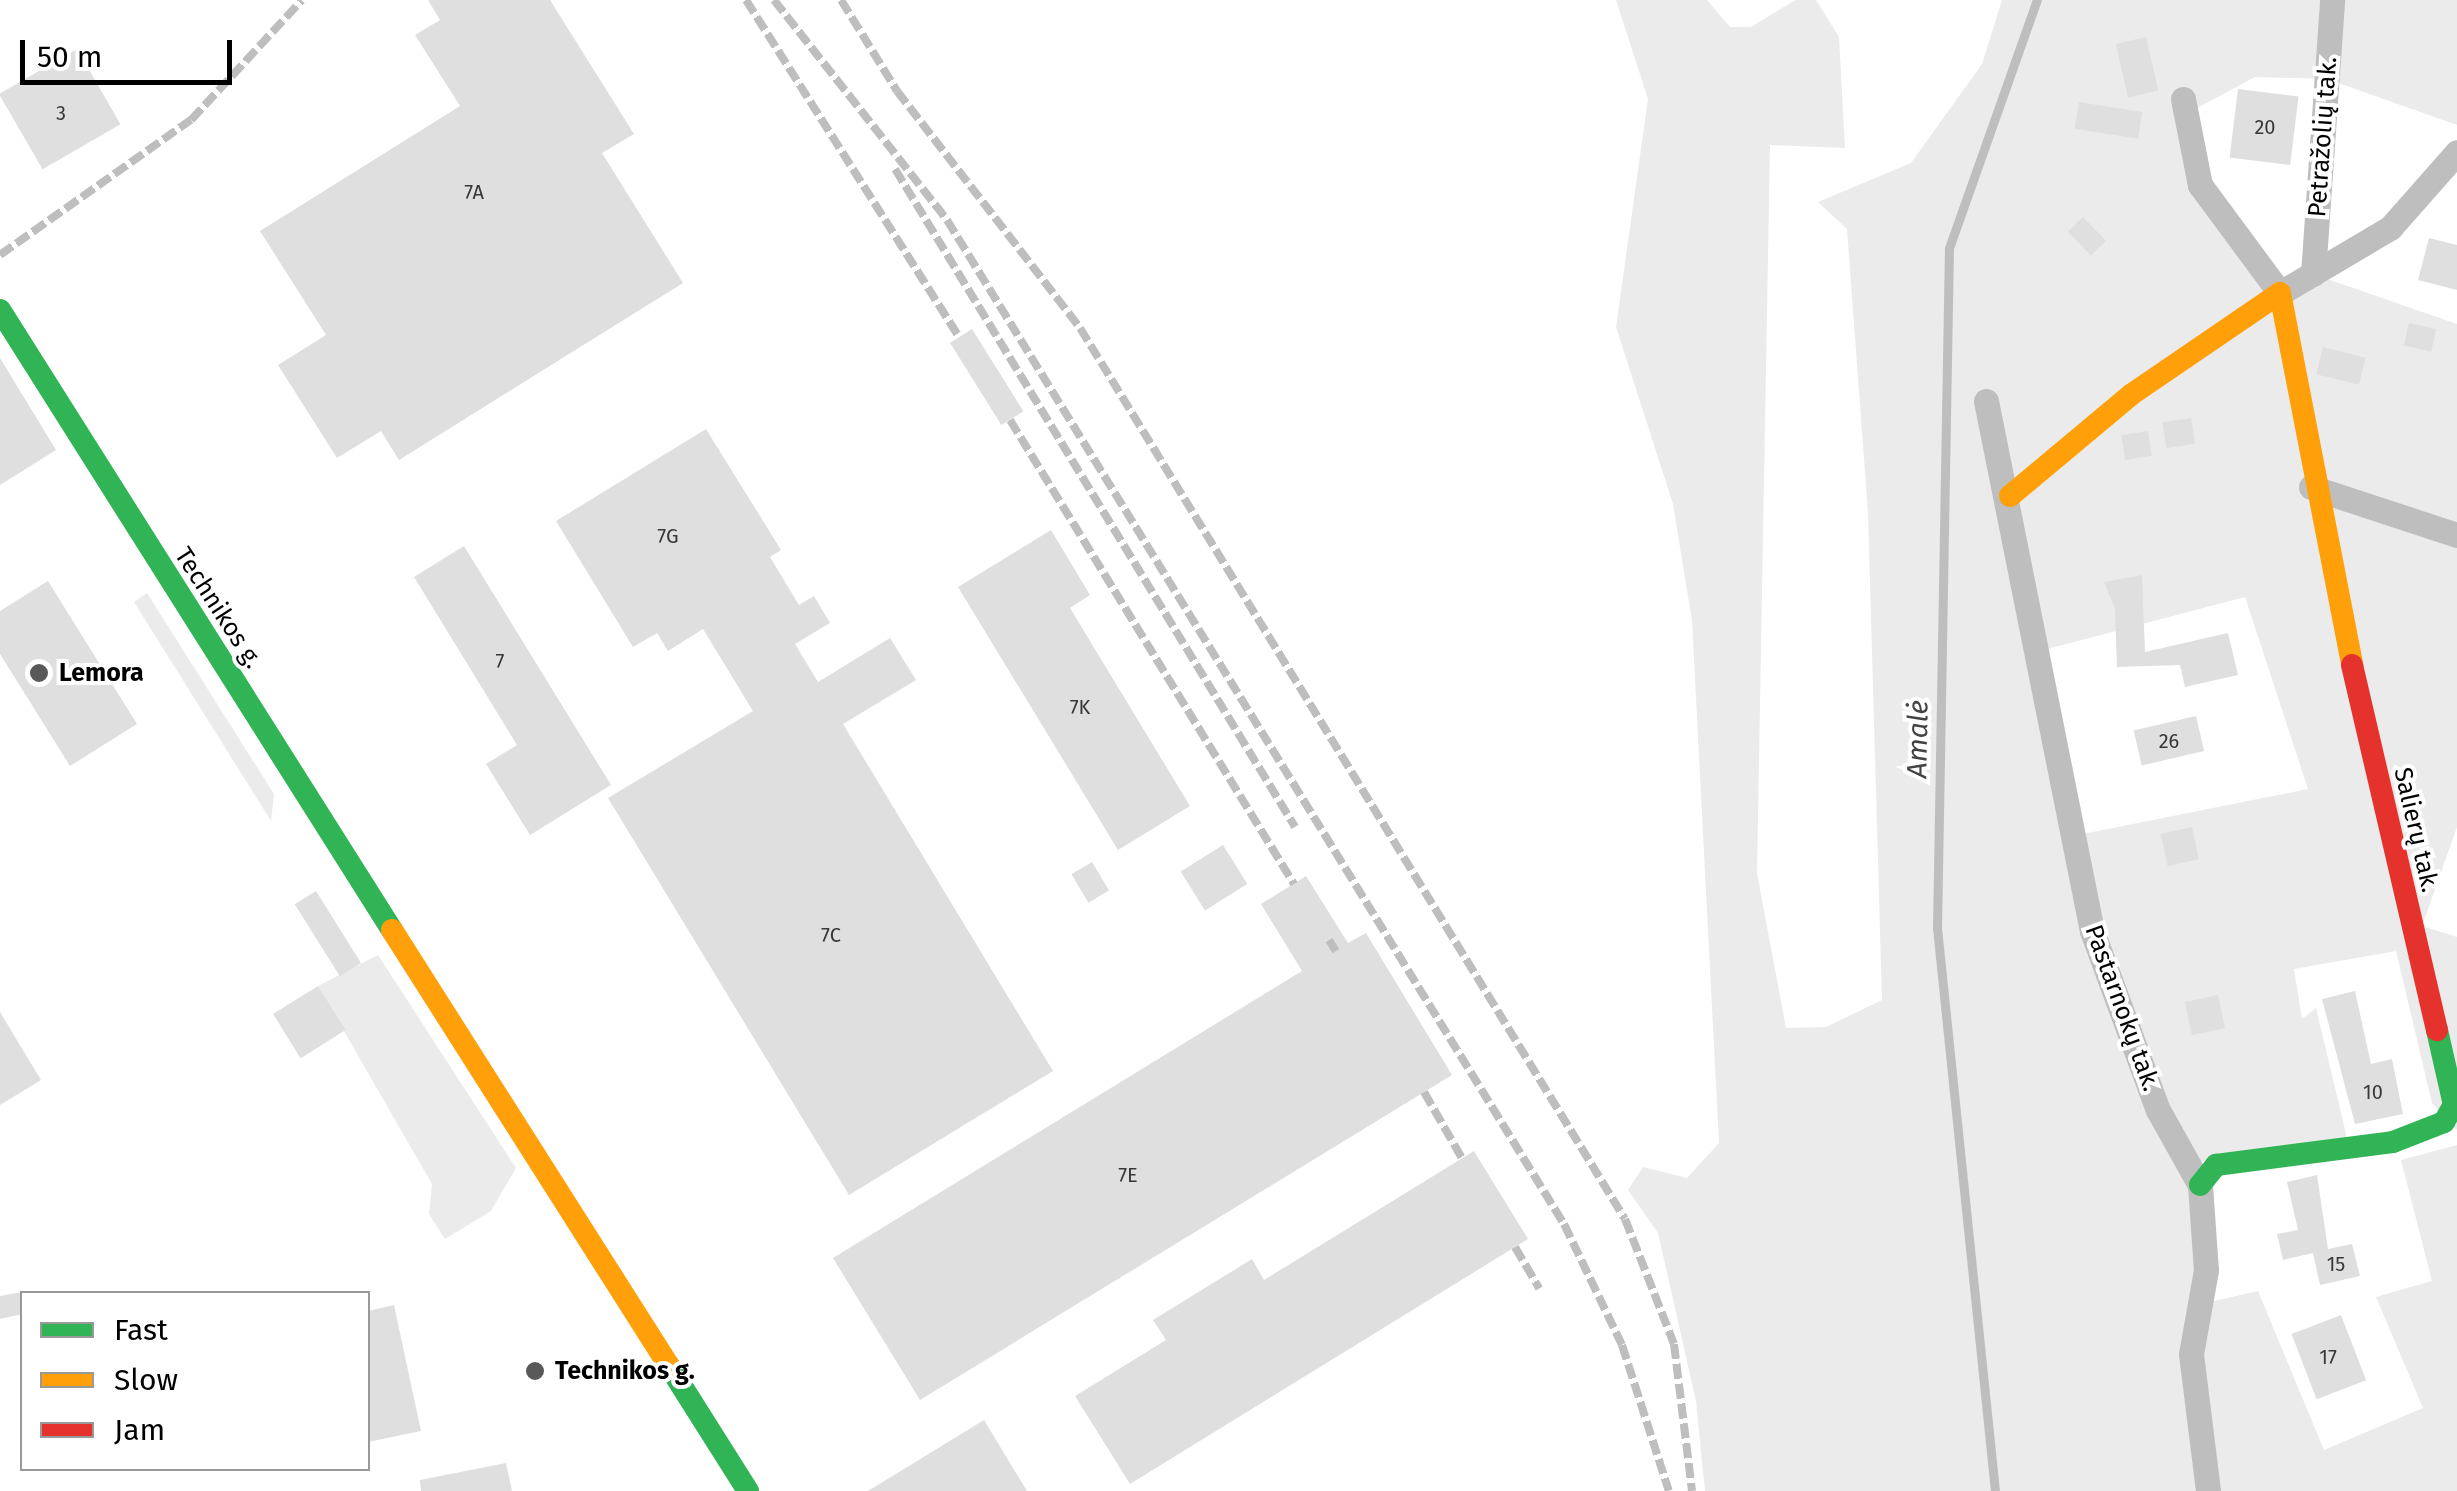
<!DOCTYPE html>
<meta charset="utf-8">
<style>
body{margin:0}
#map{position:relative;width:2457px;height:1491px;overflow:hidden;background:#fff;font-family:"Fira Sans",sans-serif}
div>[style]{position:absolute}
[style*='--x']{left:calc(var(--x)*1px);top:calc(var(--y)*1px);width:calc(var(--w)*1px);rotate:calc(var(--a)*1deg)}
.green>*{inset:0;background:#ebebeb}
.stream>*{height:9px;margin:-4.5px;padding:0 4.5px;transform-origin:4.5px;border-radius:4.5px;background:#bebebe}
.building>*{inset:0;background:#dfdfdf;transform-origin:0 0}
.street>*{height:25px;margin:-12.5px;padding:0 12.5px;transform-origin:12.5px;border-radius:12.5px;background:#bebebe}
.fast>*{height:22px;margin:-11px;padding:0 11px;transform-origin:11px;border-radius:11px;background:#30b455}
.slow>*{height:22px;margin:-11px;padding:0 11px;transform-origin:11px;border-radius:11px;background:#ff9f0a}
.jam>*{height:22px;margin:-11px;padding:0 11px;transform-origin:11px;border-radius:11px;background:#e5322d}
.rail>*{height:8px;margin-top:-4px;transform-origin:0;background:repeating-linear-gradient(90deg,#bebebe 0 15px,transparent 0 20px)}
.dots>*{width:28px;height:28px;translate:-50% -50%;box-sizing:border-box;border:5px solid #fff;border-radius:50%}
span{translate:-50% -50%;white-space:nowrap;text-align:center;line-height:1.15;-webkit-text-stroke:8px #fff;paint-order:stroke}
.number-label{font-size:20px;color:#383838}
.number-label span{-webkit-text-stroke-width:0}
.street-label{font-size:25px;color:#000}
.poi-label{font-size:25px;color:#000;font-weight:700}
.left{translate:0 -50%;text-align:left}
.water-label{font-size:28px;color:#434343;font-style:italic}
.legend{position:absolute;left:20px;top:1291px;width:350px;height:180px;box-sizing:border-box;background:#fff;border:2px solid #999;margin:0;padding:12px 18px;list-style:none;font-size:30px;color:#000}
.legend li{display:flex;align-items:center;gap:20px;height:50px}
.legend b{width:50px;border:2px solid #999}
.scale{position:absolute;left:20px;top:40px;width:212px;height:45px;box-sizing:border-box;border:5px solid #000;border-top:0;padding-left:12px;font-size:30px;line-height:35px;white-space:nowrap;color:#000;-webkit-text-stroke:8px #fff;paint-order:stroke}
</style>
<div id="map">
<div class="green">
<i style="clip-path:polygon(evenodd,1616px 0,1707px 0,1730px 27px,1751px 27px,1795px 0,1816px 0,1839px 37px,1845px 148px,1770px 145px,1757px 873px,1786px 1028px,1826px 1027px,1882px 1000px,1868px 513px,1847px 229px,1818px 202px,1911px 163px,1982px 64px,2002px 0,2457px 0,2457px 125px,2327px 79px,2255px 77px,2186px 114px,2200px 185px,2280px 293px,2313px 274px,2457px 324px,2457px 827px,2422px 926px,2457px 937px,2457px 1130px,2432px 1103px,2396px 951px,2294px 969px,2302px 1019px,2316px 1008px,2347px 1138px,2189px 1164px,2201px 1304px,2258px 1291px,2324px 1450px,2423px 1408px,2376px 1297px,2432px 1281px,2401px 1160px,2457px 1145px,2457px 1491px,1705px 1491px,1696px 1401px,1658px 1233px,1628px 1190px,1643px 1167px,1687px 1178px,1719px 1143px,1692px 621px,1673px 504px,1616px 327px,1648px 99px,1616px 0,2245px 597px,2308px 789px,2073px 836px,2036px 652px,2245px 597px)"></i>
<i style="clip-path:polygon(147px 593px,274px 794px,271px 821px,134px 602px)"></i>
<i style="clip-path:polygon(378px 955px,516px 1168px,491px 1211px,445px 1239px,429px 1214px,432px 1184px,318px 986px)"></i>
</div>
<div class="stream">
<i style="--x:1995;--y:1491;--w:566;--a:-95.88"></i>
<i style="--x:1937;--y:928;--w:680;--a:-88.99"></i>
<i style="--x:1949;--y:248;--w:263;--a:-70.5"></i>
</div>
<div class="building">
<i style="clip-path:polygon(428px 0,550px 0,634px 134px,602px 153px,683px 283px,399px 460px,381px 431px,337px 458px,278px 365px,326px 335px,260px 231px,460px 106px,415px 35px,440px 20px)"></i>
<i style="left:2146px;top:37px;width:55px;height:31px;rotate:77deg"></i>
<i style="left:77px;top:49px;width:87px;height:90px;rotate:60deg"></i>
<i style="left:2238px;top:89px;width:61px;height:69px;rotate:7deg"></i>
<i style="left:2079px;top:102px;width:64px;height:27px;rotate:9deg"></i>
<i style="left:2083px;top:217px;width:33px;height:21px;rotate:46deg"></i>
<i style="clip-path:polygon(2429px 238px,2457px 245px,2457px 290px,2418px 280px)"></i>
<i style="left:2409px;top:323px;width:28px;height:23px;rotate:13deg"></i>
<i style="left:972px;top:329px;width:97px;height:26px;rotate:58deg"></i>
<i style="left:2323px;top:347px;width:44px;height:28px;rotate:14deg"></i>
<i style="clip-path:polygon(0 358px,56px 450px,0 485px)"></i>
<i style="left:2191px;top:418px;width:26px;height:29px;rotate:81deg"></i>
<i style="clip-path:polygon(706px 429px,781px 550px,770px 557px,799px 605px,814px 596px,830px 623px,795px 644px,818px 682px,890px 638px,916px 680px,843px 724px,1053px 1071px,849px 1195px,608px 798px,753px 711px,703px 629px,668px 651px,657px 633px,633px 647px,556px 521px)"></i>
<i style="left:2148px;top:431px;width:25px;height:27px;rotate:81deg"></i>
<i style="clip-path:polygon(1051px 530px,1090px 595px,1070px 608px,1190px 806px,1118px 850px,958px 587px)"></i>
<i style="clip-path:polygon(464px 546px,611px 785px,530px 835px,486px 764px,517px 745px,414px 577px)"></i>
<i style="clip-path:polygon(2142px 575px,2145px 652px,2228px 633px,2238px 675px,2185px 687px,2180px 665px,2117px 667px,2115px 609px,2104px 582px)"></i>
<i style="clip-path:polygon(48px 581px,137px 724px,70px 766px,0 654px,0 611px)"></i>
<i style="left:2196px;top:716px;width:36px;height:64px;rotate:77deg"></i>
<i style="left:2192px;top:827px;width:33px;height:32px;rotate:78deg"></i>
<i style="left:1223px;top:845px;width:46px;height:50px;rotate:58deg"></i>
<i style="left:1092px;top:862px;width:33px;height:24px;rotate:59deg"></i>
<i style="clip-path:polygon(1306px 876px,1348px 943px,1366px 933px,1452px 1075px,920px 1400px,833px 1258px,1302px 971px,1261px 904px)"></i>
<i style="left:316px;top:891px;width:85px;height:25px;rotate:58deg"></i>
<i style="left:318px;top:986px;width:52px;height:53px;rotate:58deg"></i>
<i style="clip-path:polygon(2355px 991px,2371px 1064px,2392px 1059px,2403px 1114px,2355px 1124px,2322px 999px)"></i>
<i style="left:2218px;top:995px;width:34px;height:34px;rotate:78deg"></i>
<i style="clip-path:polygon(0 1012px,41px 1080px,0 1105px)"></i>
<i style="clip-path:polygon(1474px 1151px,1528px 1239px,1130px 1484px,1075px 1396px,1166px 1340px,1153px 1320px,1252px 1259px,1264px 1280px)"></i>
<i style="clip-path:polygon(2317px 1175px,2328px 1249px,2352px 1244px,2360px 1276px,2320px 1285px,2313px 1253px,2283px 1260px,2277px 1234px,2298px 1230px,2287px 1182px)"></i>
<i style="clip-path:polygon(22px 1292px,22px 1314px,0 1319px,0 1296px)"></i>
<i style="clip-path:polygon(394px 1305px,421px 1431px,368px 1442px,368px 1311px)"></i>
<i style="left:2341px;top:1315px;width:70px;height:53px;rotate:69deg"></i>
<i style="clip-path:polygon(984px 1420px,1027px 1491px,868px 1491px)"></i>
<i style="clip-path:polygon(506px 1463px,512px 1491px,421px 1491px,420px 1480px)"></i>
</div>
<div class="street">
<i style="--x:2183;--y:99;--w:88;--a:78.8"></i>
<i style="--x:2200;--y:185;--w:134;--a:53.5"></i>
<i style="--x:2280;--y:293;--w:128;--a:-30.6"></i>
<i style="--x:2390;--y:228;--w:101;--a:-48.6"></i>
<i style="--x:2313;--y:274;--w:275;--a:-86"></i>
<i style="--x:1986;--y:401;--w:540;--a:78.69"></i>
<i style="--x:2092;--y:931;--w:191;--a:69.8"></i>
<i style="--x:2158;--y:1110;--w:86;--a:60.8"></i>
<i style="--x:2200;--y:1185;--w:85;--a:86"></i>
<i style="--x:2206;--y:1270;--w:85;--a:100.1"></i>
<i style="--x:2191;--y:1354;--w:138;--a:82.9"></i>
<i style="--x:2311;--y:487;--w:154;--a:18.2"></i>
</div>
<div class="fast">
<i style="--x:0;--y:310;--w:734;--a:57.7"></i>
<i style="--x:2200;--y:1185;--w:26;--a:-51"></i>
<i style="--x:2216;--y:1165;--w:178;--a:-7.4"></i>
<i style="--x:2393;--y:1142;--w:55;--a:-21.4"></i>
<i style="--x:2444;--y:1122;--w:20;--a:-60"></i>
<i style="--x:2454;--y:1105;--w:77;--a:-102.8"></i>
<i style="--x:669;--y:1366;--w:148;--a:57.7"></i>
</div>
<div class="slow">
<i style="--x:2010;--y:496;--w:159;--a:-39.9"></i>
<i style="--x:2132;--y:394;--w:179;--a:-34.3"></i>
<i style="--x:2280;--y:293;--w:379;--a:79"></i>
<i style="--x:392;--y:930;--w:517;--a:57.57"></i>
</div>
<div class="jam">
<i style="--x:2352;--y:665;--w:375;--a:76.9"></i>
</div>
<div class="rail">
<i style="--x:746;--y:0;--w:399;--a:57.7"></i>
<i style="--x:774;--y:0;--w:280;--a:51.8"></i>
<i style="--x:947;--y:220;--w:1178;--a:58.43"></i>
<i style="--x:1564;--y:1224;--w:134;--a:64.4"></i>
<i style="--x:1622;--y:1345;--w:153;--a:72.2"></i>
<i style="--x:841;--y:0;--w:107;--a:58.4"></i>
<i style="--x:897;--y:91;--w:299;--a:52.3"></i>
<i style="--x:1080;--y:328;--w:1044;--a:58.55"></i>
<i style="--x:1625;--y:1219;--w:134;--a:68.6"></i>
<i style="--x:1674;--y:1344;--w:148;--a:83"></i>
<i style="--x:895;--y:169;--w:770;--a:58.7"></i>
<i style="--x:0;--y:255;--w:234;--a:-35.3"></i>
<i style="--x:191;--y:120;--w:163;--a:-47.2"></i>
<i style="--x:1010;--y:420;--w:544;--a:58.53"></i>
<i style="--x:1329;--y:940;--w:13;--a:58"></i>
<i style="--x:1424;--y:1092;--w:76;--a:60.1"></i>
<i style="--x:1515;--y:1247;--w:48;--a:59.7"></i>
</div>
<div class="dots">
<i style="left:39px;top:673px;background:#595959"></i>
<i style="left:535px;top:1371px;background:#595959"></i>
</div>
<div class="number-label">
<span style="left:61px;top:113px">3</span>
<span style="left:2265px;top:127px">20</span>
<span style="left:474px;top:192px">7A</span>
<span style="left:668px;top:536px">7G</span>
<span style="left:500px;top:661px">7</span>
<span style="left:1080px;top:707px">7K</span>
<span style="left:2169px;top:741px">26</span>
<span style="left:831px;top:935px">7C</span>
<span style="left:2373px;top:1092px">10</span>
<span style="left:1128px;top:1175px">7E</span>
<span style="left:2336px;top:1264px">15</span>
<span style="left:2328px;top:1357px">17</span>
</div>
<div class="street-label">
<span style="left:2323px;top:137px;rotate:-86deg">Petražolių tak.</span>
<span style="left:218px;top:608px;rotate:57deg">Technikos g.</span>
<span style="left:2416px;top:830px;rotate:77deg">Salierų tak.</span>
<span style="left:2122px;top:1008px;rotate:70deg">Pastarnokų tak.</span>
</div>
<div class="poi-label">
<span class="left" style="left:59px;top:673px">Lemora</span>
<span class="left" style="left:555px;top:1371px">Technikos g.</span>
</div>
<div class="water-label">
<span style="left:1918px;top:739px;rotate:-89deg">Amalė</span>
</div>
<ul class="legend">
<li><b style="height:12px;background:#30b455"></b>Fast</li>
<li><b style="height:12px;background:#ff9f0a"></b>Slow</li>
<li><b style="height:12px;background:#e5322d"></b>Jam</li>
</ul>
<div class="scale">50 m</div>
</div>
